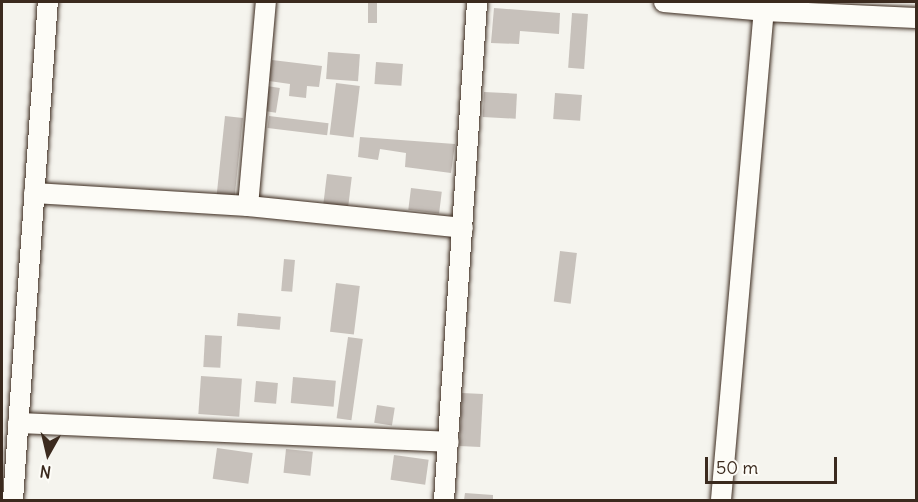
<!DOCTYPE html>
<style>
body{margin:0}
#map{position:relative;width:918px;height:502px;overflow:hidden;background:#f5f4ee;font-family:Delius,sans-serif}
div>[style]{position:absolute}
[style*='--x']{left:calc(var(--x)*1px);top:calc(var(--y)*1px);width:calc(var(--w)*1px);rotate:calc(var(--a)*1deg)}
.building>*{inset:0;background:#c7c1bb;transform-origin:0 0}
.roads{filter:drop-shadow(0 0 2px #3b2a1e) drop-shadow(0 0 2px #3b2a1e)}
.minor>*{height:20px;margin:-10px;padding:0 10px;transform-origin:10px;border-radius:10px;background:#fdfcf7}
span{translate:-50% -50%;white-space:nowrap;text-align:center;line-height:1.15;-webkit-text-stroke:4.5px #fdfcf7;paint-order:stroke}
.frame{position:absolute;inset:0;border:3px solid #3b2a1e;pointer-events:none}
.north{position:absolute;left:18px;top:424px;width:60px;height:60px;-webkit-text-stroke:4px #fdfcf7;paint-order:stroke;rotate:188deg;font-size:16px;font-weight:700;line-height:24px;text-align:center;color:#3b2a1e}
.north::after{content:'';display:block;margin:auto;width:21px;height:27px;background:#3b2a1e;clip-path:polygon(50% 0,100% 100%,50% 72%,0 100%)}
.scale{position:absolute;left:705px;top:457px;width:132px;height:27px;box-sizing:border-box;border:3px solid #3b2a1e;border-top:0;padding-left:8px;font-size:18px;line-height:21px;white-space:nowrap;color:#3b2a1e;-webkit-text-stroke:4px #fdfcf7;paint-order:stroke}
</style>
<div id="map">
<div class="building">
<i style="left:368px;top:2px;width:9px;height:21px"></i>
<i style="clip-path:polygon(494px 8px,560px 13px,559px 34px,520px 31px,519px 44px,491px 43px)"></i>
<i style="left:572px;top:13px;width:16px;height:55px;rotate:4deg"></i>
<i style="left:328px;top:52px;width:32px;height:27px;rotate:4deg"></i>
<i style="clip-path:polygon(272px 60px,322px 66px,319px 87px,307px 86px,306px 98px,289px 96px,290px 84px,269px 81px)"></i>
<i style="left:376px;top:62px;width:27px;height:22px;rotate:4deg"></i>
<i style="left:336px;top:83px;width:24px;height:52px;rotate:7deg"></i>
<i style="left:267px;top:86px;width:13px;height:25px;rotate:9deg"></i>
<i style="left:484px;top:92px;width:33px;height:25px;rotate:3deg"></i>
<i style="left:555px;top:93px;width:27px;height:26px;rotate:4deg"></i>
<i style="left:225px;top:116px;width:18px;height:80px;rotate:6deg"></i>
<i style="left:269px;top:116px;width:60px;height:12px;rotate:7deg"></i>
<i style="clip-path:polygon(360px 137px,455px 144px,451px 173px,405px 167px,406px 153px,380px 149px,378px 160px,358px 157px)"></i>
<i style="left:327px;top:174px;width:25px;height:34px;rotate:7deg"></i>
<i style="left:411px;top:188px;width:31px;height:22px;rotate:7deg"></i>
<i style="left:560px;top:251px;width:17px;height:51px;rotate:7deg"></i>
<i style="left:284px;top:259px;width:11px;height:32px;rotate:5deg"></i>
<i style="left:336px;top:283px;width:24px;height:49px;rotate:7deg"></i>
<i style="left:238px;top:313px;width:43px;height:13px;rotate:5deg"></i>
<i style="left:205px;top:335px;width:17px;height:32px;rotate:3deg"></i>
<i style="left:348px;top:337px;width:15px;height:82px;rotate:8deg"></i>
<i style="left:201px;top:376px;width:41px;height:38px;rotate:4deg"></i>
<i style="left:293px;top:377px;width:43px;height:26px;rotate:5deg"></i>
<i style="left:256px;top:381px;width:22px;height:21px;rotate:5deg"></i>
<i style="left:462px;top:393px;width:21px;height:53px;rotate:3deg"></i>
<i style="left:377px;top:405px;width:18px;height:18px;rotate:9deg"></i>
<i style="left:217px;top:448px;width:36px;height:31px;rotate:8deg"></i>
<i style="left:286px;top:449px;width:27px;height:24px;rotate:6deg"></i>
<i style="left:394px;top:455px;width:35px;height:25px;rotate:8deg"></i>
<i style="clip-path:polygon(465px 493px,493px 495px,493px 500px,464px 500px)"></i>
</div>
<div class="roads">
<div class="minor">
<i style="--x:664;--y:2;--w:100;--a:5.1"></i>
<i style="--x:764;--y:11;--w:152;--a:2.6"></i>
<i style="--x:34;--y:193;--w:214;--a:3.5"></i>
<i style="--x:248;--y:206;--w:216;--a:5.8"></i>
<i style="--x:248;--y:206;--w:205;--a:-85"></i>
<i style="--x:18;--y:423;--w:431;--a:2.5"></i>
<i style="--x:13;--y:500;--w:499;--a:-86"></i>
<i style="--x:444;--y:500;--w:499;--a:-86.2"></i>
<i style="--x:721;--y:500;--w:491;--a:-85"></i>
</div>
</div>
<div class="frame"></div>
<div class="north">N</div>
<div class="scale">50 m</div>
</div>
